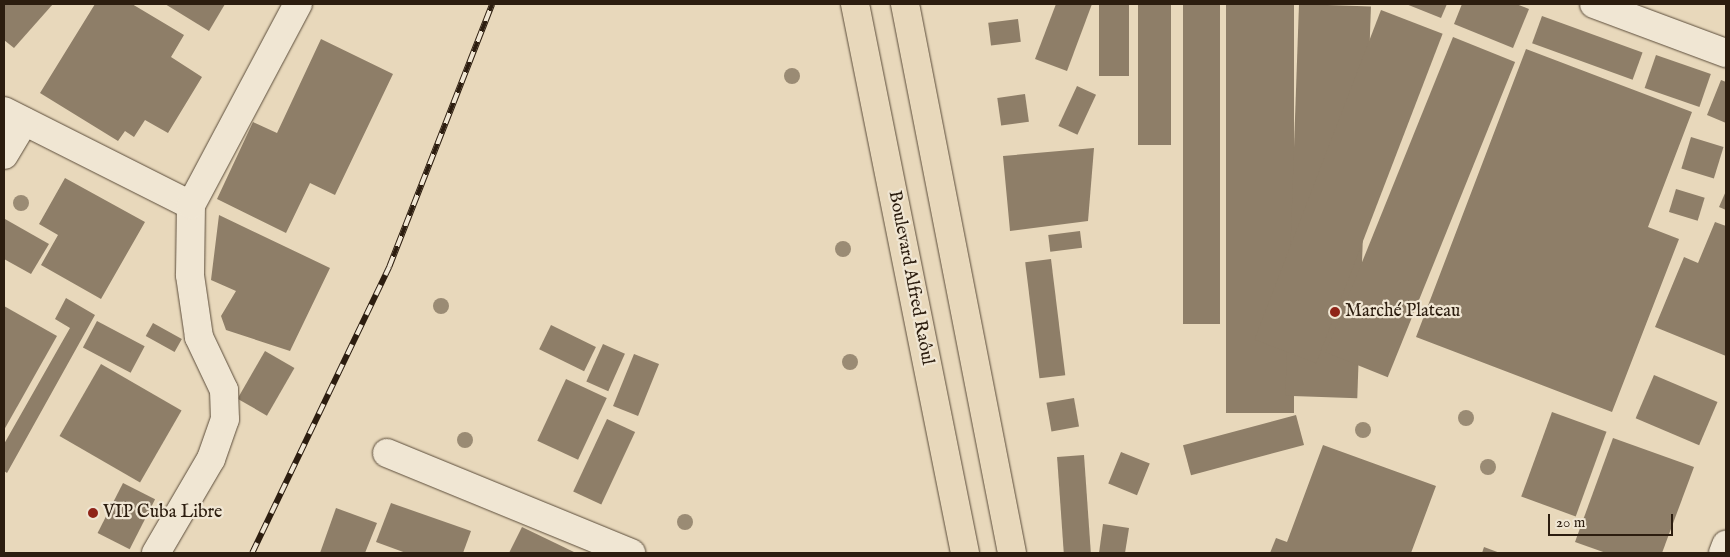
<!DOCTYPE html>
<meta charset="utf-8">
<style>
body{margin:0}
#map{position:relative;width:1730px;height:557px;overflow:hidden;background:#e8d8bb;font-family:"IM FELL English",serif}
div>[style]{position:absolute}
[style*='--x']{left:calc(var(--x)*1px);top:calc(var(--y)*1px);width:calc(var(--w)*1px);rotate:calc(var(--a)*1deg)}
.building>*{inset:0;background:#8e7e68;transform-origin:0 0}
.roads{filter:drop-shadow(0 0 1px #5b4c3a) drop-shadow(0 0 1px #5b4c3a)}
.street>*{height:28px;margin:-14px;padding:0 14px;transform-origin:14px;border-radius:14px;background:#f0e6d3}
.secondary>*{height:28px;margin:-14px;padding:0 14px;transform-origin:14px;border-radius:14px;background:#f0e6d3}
.primary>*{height:28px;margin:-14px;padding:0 14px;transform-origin:14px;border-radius:14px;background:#e8d8bb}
.rail>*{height:5.5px;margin-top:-2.75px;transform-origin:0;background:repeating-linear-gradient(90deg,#f0e6d3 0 11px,#2c1d0f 0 22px);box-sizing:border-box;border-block:1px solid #2c1d0f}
.trees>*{width:16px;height:16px;margin:-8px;border-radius:50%;background:#9a8b74}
.dots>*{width:14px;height:14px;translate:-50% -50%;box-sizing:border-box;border:2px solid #f0e6d3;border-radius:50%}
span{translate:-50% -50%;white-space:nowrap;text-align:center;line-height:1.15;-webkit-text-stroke:4.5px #f0e6d3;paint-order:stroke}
.street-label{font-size:18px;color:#2c1d0f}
.poi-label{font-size:18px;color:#2c1d0f}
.left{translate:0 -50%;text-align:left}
.frame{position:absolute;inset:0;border:5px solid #2c1d0f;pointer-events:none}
.scale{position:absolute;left:1548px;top:514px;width:125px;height:22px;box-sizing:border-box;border:2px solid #2c1d0f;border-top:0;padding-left:6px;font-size:15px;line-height:18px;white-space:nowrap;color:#2c1d0f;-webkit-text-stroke:4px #f0e6d3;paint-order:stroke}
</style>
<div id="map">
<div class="building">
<i style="clip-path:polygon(4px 4px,53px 4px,14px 48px,4px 40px)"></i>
<i style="clip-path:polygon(95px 4px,132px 4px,184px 35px,171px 57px,202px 77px,168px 133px,145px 120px,134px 137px,125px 131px,118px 141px,40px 93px)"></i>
<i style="clip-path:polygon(165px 4px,225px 4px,209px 31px)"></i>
<i style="clip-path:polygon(1056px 4px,1092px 4px,1067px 71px,1035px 59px)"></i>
<i style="left:1099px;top:4px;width:30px;height:72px"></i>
<i style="left:1138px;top:4px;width:33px;height:141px"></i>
<i style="left:1183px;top:4px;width:37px;height:320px"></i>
<i style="left:1226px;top:4px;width:68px;height:409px"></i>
<i style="left:1299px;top:4px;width:72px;height:392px;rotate:2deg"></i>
<i style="clip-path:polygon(1406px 4px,1447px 4px,1441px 18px)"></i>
<i style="clip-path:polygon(1462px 4px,1516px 4px,1529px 9px,1513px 48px,1454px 24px)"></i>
<i style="left:1381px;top:10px;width:66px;height:353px;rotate:21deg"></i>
<i style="left:1542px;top:16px;width:107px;height:29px;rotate:20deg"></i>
<i style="left:1018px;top:19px;width:23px;height:30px;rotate:83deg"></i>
<i style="left:1453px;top:37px;width:67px;height:340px;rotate:22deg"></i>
<i style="clip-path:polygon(321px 39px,393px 74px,335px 195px,310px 183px,286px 233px,217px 199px,253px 122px,277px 133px)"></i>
<i style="clip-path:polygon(1526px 49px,1692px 112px,1648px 227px,1679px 239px,1612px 412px,1416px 337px)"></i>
<i style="left:1656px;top:55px;width:58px;height:35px;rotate:19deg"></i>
<i style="clip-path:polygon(1721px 80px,1726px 82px,1726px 123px,1707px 115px)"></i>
<i style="left:1077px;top:86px;width:21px;height:44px;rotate:25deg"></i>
<i style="left:1025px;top:94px;width:28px;height:28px;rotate:82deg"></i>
<i style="left:1691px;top:137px;width:34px;height:33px;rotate:17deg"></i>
<i style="clip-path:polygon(1094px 148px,1088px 221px,1010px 231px,1003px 156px)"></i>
<i style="clip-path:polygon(65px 178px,145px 222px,101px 299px,41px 265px,58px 235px,39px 224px)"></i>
<i style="left:1676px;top:189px;width:30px;height:24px;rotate:17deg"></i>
<i style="clip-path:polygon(1726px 191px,1726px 210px,1719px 207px)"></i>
<i style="clip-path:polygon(219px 215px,330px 268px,290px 351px,226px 330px,221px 316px,236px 291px,211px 280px)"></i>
<i style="clip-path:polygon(5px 219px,49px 244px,31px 274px,4px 259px)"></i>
<i style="clip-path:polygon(1715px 222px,1726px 226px,1726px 356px,1655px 327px,1684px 257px,1698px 263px)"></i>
<i style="left:1080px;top:231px;width:17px;height:32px;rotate:83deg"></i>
<i style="left:1051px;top:259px;width:117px;height:26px;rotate:83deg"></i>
<i style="clip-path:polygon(66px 298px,95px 315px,7px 473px,4px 471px,4px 444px,70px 328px,55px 319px)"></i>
<i style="clip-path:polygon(4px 306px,57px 336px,4px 430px)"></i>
<i style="left:97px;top:321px;width:54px;height:30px;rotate:28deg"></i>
<i style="left:153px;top:323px;width:33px;height:15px;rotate:29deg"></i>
<i style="left:551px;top:325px;width:50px;height:27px;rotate:26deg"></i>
<i style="left:603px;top:344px;width:24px;height:41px;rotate:24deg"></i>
<i style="left:265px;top:351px;width:34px;height:55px;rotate:30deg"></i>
<i style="left:634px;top:354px;width:27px;height:56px;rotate:22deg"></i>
<i style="left:101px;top:364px;width:93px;height:83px;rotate:30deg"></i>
<i style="left:1654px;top:375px;width:69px;height:47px;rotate:23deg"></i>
<i style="left:566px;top:379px;width:45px;height:68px;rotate:25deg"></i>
<i style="left:1074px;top:398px;width:29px;height:28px;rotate:80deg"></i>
<i style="left:1552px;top:412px;width:58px;height:90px;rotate:20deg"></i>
<i style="left:1296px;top:415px;width:31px;height:117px;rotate:75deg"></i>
<i style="left:607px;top:419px;width:31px;height:80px;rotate:25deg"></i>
<i style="clip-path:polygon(1613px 438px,1694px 467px,1662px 553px,1606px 553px,1575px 542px)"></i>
<i style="clip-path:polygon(1323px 445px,1436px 486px,1411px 553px,1270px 553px,1276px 538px,1287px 542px)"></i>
<i style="left:1121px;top:452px;width:31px;height:34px;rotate:22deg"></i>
<i style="left:1084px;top:455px;width:98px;height:27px;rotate:86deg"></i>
<i style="left:123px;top:483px;width:36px;height:56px;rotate:27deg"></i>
<i style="clip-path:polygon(391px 503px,471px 531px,463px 553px,406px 553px,376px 542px)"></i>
<i style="clip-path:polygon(336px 508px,377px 523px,365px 553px,320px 553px)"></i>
<i style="clip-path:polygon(1103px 524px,1129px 528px,1125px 553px,1099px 553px)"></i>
<i style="clip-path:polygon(522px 527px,576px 553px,509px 553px)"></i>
<i style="clip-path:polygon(1484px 547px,1500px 553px,1482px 553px)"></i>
</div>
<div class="roads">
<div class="street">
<i style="--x:4;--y:111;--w:209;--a:26.7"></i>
<i style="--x:4;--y:155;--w:39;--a:-59"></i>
<i style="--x:387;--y:453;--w:264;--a:22.3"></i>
<i style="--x:156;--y:553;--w:109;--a:-59.7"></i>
<i style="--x:211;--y:459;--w:42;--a:-70.7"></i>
<i style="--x:225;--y:419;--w:29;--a:-92"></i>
<i style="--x:224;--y:390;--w:59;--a:-115.3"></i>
<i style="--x:199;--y:337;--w:63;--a:-98.3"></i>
<i style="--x:190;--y:275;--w:70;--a:-89.2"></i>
<i style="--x:191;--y:205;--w:228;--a:-62"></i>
<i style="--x:1723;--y:553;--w:9;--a:-69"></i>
</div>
<div class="secondary">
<i style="--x:1594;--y:4;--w:141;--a:20.4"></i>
</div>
<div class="primary">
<i style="--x:855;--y:4;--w:560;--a:78.67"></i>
<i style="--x:905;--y:4;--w:559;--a:78.97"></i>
</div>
</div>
<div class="rail">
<i style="--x:252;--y:553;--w:317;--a:-64.4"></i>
<i style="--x:389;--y:267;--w:282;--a:-68.6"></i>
</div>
<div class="trees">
<i style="left:792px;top:76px"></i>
<i style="left:21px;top:203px"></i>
<i style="left:843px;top:249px"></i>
<i style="left:441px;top:306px"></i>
<i style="left:850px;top:362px"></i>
<i style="left:1466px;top:418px"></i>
<i style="left:1363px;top:430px"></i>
<i style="left:465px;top:440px"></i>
<i style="left:1488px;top:467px"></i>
<i style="left:685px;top:522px"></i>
</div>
<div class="dots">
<i style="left:1335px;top:312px;background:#8f2418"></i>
<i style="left:93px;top:513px;background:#8f2418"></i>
</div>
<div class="street-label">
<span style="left:910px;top:278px;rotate:79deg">Boulevard Alfred Raôul</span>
</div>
<div class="poi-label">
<span class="left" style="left:1345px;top:312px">Marché Plateau</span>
<span class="left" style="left:103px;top:513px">VIP Cuba Libre</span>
</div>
<div class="frame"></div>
<div class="scale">20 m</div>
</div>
